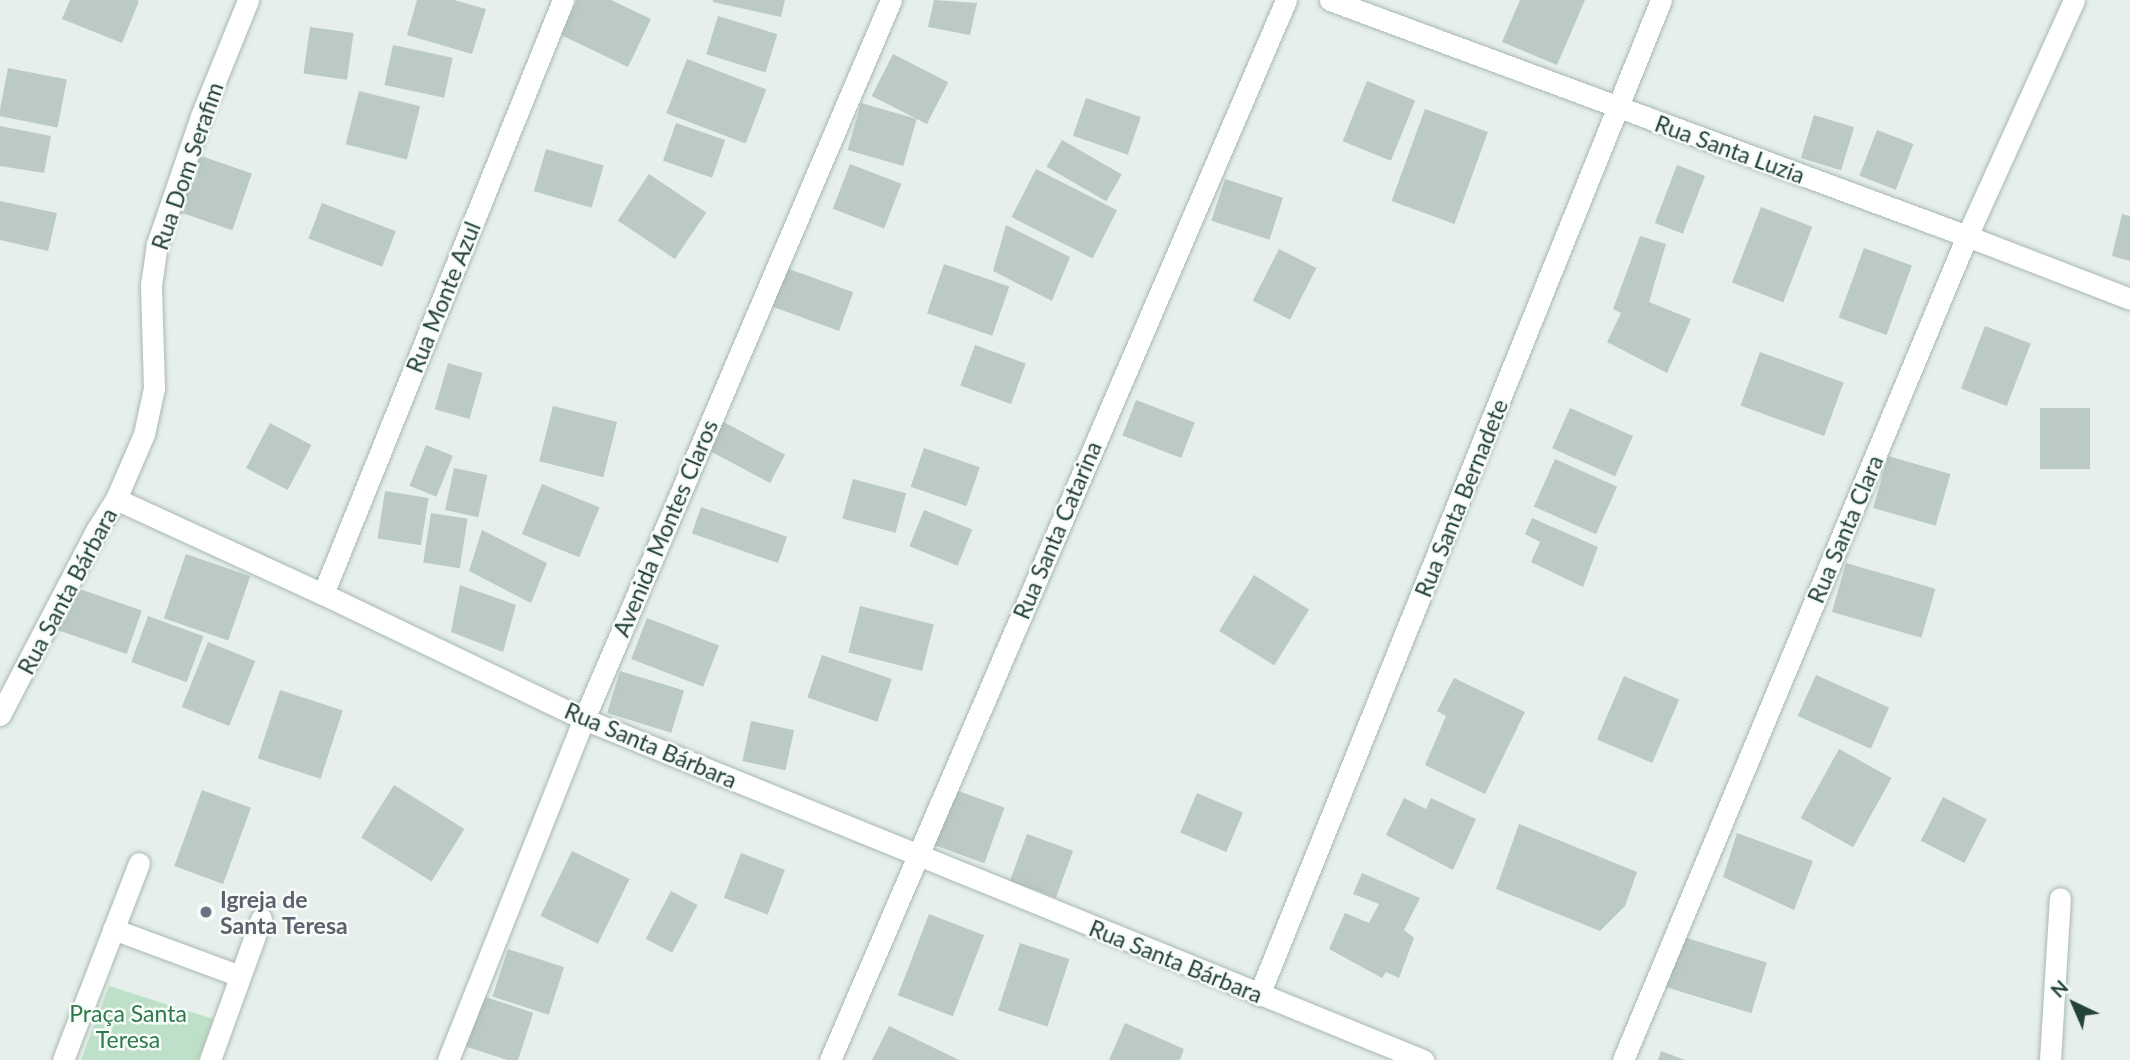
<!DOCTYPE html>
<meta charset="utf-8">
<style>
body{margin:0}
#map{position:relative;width:2130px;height:1060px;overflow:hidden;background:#e6efeb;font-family:Lato,sans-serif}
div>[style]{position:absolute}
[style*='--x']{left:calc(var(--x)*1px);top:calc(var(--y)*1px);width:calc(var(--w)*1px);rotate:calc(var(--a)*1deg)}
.green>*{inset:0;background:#bfe0c8}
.building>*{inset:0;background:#bbcac4;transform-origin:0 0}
.roads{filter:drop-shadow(0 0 2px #a8b8b2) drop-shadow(0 0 2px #a8b8b2)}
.minor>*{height:21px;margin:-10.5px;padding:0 10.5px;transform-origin:10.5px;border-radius:10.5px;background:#fff}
.dots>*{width:19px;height:19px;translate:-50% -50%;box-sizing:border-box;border:4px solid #f7fbf9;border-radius:50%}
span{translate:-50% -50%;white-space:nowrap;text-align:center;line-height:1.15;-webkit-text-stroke:5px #f7fbf9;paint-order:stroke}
.street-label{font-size:23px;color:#24423a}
.worship-label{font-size:23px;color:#5b616d;font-weight:700}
.left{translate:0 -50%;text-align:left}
.park-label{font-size:23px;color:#2d7a4b}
.north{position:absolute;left:2039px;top:969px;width:70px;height:70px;-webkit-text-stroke:5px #f7fbf9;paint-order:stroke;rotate:316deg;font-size:19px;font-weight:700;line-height:28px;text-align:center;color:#24423a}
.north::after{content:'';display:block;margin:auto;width:24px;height:32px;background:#24423a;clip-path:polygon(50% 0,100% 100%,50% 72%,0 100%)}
</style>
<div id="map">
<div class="green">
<i style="clip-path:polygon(109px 986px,213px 1019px,198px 1060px,81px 1060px)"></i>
</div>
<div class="building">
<i style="clip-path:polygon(70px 0,136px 0,139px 1px,122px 43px,62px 19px)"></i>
<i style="clip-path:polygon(417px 0,454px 0,486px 9px,472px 54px,407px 35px)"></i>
<i style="clip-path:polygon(577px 0,611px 0,651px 19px,628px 67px,561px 35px)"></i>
<i style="clip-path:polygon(713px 0,785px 0,781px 17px,713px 2px)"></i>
<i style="clip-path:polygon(934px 0,977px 3px,970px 35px,928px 27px)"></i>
<i style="clip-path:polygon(1520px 0,1585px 0,1557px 65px,1502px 42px)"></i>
<i style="left:718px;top:16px;width:62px;height:40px;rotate:17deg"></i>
<i style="left:310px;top:27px;width:44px;height:47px;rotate:8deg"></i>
<i style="left:393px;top:45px;width:61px;height:41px;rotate:12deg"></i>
<i style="left:893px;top:54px;width:62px;height:47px;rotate:27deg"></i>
<i style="left:687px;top:59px;width:85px;height:58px;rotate:21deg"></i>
<i style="left:8px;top:68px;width:60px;height:49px;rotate:11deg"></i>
<i style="left:1367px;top:81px;width:52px;height:65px;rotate:22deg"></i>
<i style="left:359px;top:91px;width:63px;height:55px;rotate:14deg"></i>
<i style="left:1086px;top:98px;width:58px;height:40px;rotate:19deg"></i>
<i style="left:861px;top:103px;width:58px;height:49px;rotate:16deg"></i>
<i style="left:1425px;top:109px;width:67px;height:98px;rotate:20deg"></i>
<i style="left:1814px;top:115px;width:42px;height:45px;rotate:17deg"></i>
<i style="left:676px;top:123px;width:52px;height:40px;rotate:19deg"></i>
<i style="clip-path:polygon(0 126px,51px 136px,44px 173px,0 166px)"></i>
<i style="left:1877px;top:130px;width:39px;height:49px;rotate:21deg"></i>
<i style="left:1062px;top:140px;width:69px;height:31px;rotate:30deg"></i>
<i style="left:546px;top:149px;width:60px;height:44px;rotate:16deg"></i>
<i style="left:198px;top:155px;width:57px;height:60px;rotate:19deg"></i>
<i style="left:850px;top:164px;width:55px;height:48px;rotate:21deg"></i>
<i style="left:1677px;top:165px;width:30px;height:62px;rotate:21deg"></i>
<i style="left:1036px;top:169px;width:91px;height:54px;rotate:27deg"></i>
<i style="left:649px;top:174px;width:69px;height:56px;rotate:34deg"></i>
<i style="left:1225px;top:179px;width:61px;height:44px;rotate:18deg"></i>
<i style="clip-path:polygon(0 201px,57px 213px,48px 251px,0 240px)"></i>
<i style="left:322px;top:203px;width:79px;height:38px;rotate:21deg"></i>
<i style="left:1761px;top:207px;width:55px;height:81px;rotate:21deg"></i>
<i style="clip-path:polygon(2122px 214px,2130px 216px,2130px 261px,2112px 256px)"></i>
<i style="clip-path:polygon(1006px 225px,1070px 257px,1052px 301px,993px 271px)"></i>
<i style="clip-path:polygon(1640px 236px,1666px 244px,1649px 302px,1691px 319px,1667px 373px,1607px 342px,1621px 313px,1613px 309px)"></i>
<i style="left:1864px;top:248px;width:51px;height:74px;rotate:20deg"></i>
<i style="left:1279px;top:249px;width:42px;height:58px;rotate:27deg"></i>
<i style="left:944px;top:264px;width:69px;height:52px;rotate:19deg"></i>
<i style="left:778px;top:265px;width:80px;height:41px;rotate:20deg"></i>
<i style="left:1985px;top:326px;width:49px;height:67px;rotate:21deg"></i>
<i style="left:975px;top:345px;width:54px;height:43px;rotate:20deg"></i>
<i style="left:1760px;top:352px;width:89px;height:57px;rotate:20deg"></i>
<i style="left:448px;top:363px;width:36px;height:48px;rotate:16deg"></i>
<i style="left:1136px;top:400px;width:63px;height:38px;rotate:21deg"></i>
<i style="left:553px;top:406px;width:66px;height:57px;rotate:14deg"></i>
<i style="left:1570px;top:408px;width:69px;height:44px;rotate:24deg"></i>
<i style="left:2090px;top:408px;width:61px;height:50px;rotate:90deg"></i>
<i style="left:718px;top:419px;width:76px;height:32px;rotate:28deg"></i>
<i style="left:270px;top:423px;width:47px;height:51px;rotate:28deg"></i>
<i style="left:426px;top:445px;width:29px;height:44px;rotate:22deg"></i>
<i style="left:924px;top:448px;width:59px;height:41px;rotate:19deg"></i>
<i style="left:1888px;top:456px;width:65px;height:54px;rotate:16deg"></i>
<i style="left:1555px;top:459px;width:68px;height:52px;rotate:24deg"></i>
<i style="left:454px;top:468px;width:34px;height:43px;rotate:12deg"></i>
<i style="left:853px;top:479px;width:55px;height:41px;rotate:15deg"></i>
<i style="left:542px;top:484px;width:62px;height:54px;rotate:22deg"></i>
<i style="left:385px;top:491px;width:44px;height:48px;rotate:9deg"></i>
<i style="left:701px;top:507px;width:91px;height:28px;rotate:19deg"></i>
<i style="left:924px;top:510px;width:52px;height:39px;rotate:22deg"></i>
<i style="left:431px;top:513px;width:37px;height:50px;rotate:9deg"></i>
<i style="clip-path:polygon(1532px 518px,1598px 547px,1583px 587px,1531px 562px,1540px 542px,1525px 534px)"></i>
<i style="clip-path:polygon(482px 530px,547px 563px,531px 603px,469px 571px)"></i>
<i style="left:186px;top:554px;width:68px;height:68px;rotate:19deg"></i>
<i style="left:1846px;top:563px;width:93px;height:51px;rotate:16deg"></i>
<i style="left:1254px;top:575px;width:65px;height:66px;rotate:32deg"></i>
<i style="left:68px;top:585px;width:78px;height:46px;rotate:19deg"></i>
<i style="clip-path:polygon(460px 585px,516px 605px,503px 652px,451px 632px)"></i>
<i style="left:860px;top:606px;width:76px;height:48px;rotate:14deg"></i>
<i style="left:148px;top:616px;width:59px;height:49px;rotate:20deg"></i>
<i style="left:647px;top:618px;width:77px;height:44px;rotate:21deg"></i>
<i style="left:208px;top:642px;width:51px;height:70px;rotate:22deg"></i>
<i style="left:822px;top:655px;width:74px;height:45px;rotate:19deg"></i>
<i style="left:620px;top:671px;width:67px;height:44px;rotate:17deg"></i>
<i style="left:1816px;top:675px;width:80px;height:45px;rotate:24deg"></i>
<i style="left:1624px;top:676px;width:60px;height:69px;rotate:23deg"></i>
<i style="clip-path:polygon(1454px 678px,1525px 712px,1485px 794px,1425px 765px,1446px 716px,1437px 711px)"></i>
<i style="left:280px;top:690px;width:66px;height:72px;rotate:18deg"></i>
<i style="left:751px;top:721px;width:44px;height:41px;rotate:12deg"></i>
<i style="left:1839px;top:749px;width:60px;height:79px;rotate:29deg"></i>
<i style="left:394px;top:785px;width:83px;height:62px;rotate:32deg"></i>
<i style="left:950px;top:788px;width:58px;height:59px;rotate:20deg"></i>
<i style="left:202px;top:790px;width:52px;height:81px;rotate:20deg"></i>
<i style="left:1197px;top:793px;width:50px;height:43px;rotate:23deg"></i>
<i style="left:1943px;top:797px;width:49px;height:49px;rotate:27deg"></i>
<i style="clip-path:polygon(1404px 798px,1426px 809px,1431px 798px,1476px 819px,1453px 870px,1386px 835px)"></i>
<i style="clip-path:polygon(1519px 824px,1637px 872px,1625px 906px,1600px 931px,1496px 889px)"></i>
<i style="clip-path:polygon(1737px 833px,1813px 861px,1794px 910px,1723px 877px)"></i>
<i style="left:1027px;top:834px;width:49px;height:50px;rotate:20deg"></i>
<i style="left:572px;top:851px;width:64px;height:72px;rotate:26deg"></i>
<i style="left:741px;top:853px;width:47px;height:48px;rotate:21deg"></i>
<i style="clip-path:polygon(1362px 873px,1420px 898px,1404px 930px,1414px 938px,1399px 978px,1386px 972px,1382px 978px,1329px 949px,1345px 913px,1369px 923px,1379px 904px,1353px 894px)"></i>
<i style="left:671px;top:891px;width:30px;height:54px;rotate:28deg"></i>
<i style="left:929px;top:914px;width:59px;height:87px;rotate:21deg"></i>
<i style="left:1677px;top:935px;width:94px;height:53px;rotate:17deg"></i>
<i style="left:1020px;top:943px;width:52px;height:71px;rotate:18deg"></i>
<i style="left:508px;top:949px;width:59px;height:50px;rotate:18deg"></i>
<i style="left:482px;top:996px;width:54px;height:53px;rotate:18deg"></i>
<i style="clip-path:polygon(1125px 1023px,1184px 1049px,1180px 1060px,1109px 1060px)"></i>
<i style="clip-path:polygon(889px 1026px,959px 1060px,872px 1060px)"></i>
<i style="clip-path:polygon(1661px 1051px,1685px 1060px,1658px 1060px)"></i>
</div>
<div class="roads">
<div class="minor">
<i style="--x:1330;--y:0;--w:679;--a:20.33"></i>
<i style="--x:1967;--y:236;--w:175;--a:21.1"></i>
<i style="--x:116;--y:499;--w:71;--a:-66.7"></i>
<i style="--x:144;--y:434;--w:47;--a:-77.7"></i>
<i style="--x:154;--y:388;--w:103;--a:-91.7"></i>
<i style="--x:151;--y:285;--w:41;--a:-81.7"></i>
<i style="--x:157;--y:244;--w:135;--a:-71"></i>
<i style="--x:201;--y:116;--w:125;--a:-67.9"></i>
<i style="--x:323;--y:594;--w:641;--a:-68"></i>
<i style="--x:0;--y:715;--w:210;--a:-62.5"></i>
<i style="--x:97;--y:529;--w:36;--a:-58"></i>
<i style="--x:116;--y:499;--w:228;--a:24.7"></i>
<i style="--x:323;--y:594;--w:289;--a:25.6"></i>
<i style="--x:584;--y:719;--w:906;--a:22.12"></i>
<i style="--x:113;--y:929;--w:135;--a:20.3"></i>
<i style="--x:1259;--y:995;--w:1073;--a:-68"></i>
<i style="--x:63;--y:1060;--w:211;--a:-68.9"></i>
<i style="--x:210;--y:1060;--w:150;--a:-70.1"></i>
<i style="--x:448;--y:1060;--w:367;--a:-68.3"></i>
<i style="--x:584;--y:719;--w:782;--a:-66.88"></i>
<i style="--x:830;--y:1060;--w:1154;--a:-66.72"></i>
<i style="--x:1623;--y:1060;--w:893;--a:-67.34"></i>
<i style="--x:1967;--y:236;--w:259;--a:-65.6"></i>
<i style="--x:2050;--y:1060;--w:162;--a:-86.5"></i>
</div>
</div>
<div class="dots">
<i style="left:206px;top:912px;background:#6b7280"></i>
</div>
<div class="street-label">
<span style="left:1730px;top:149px;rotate:20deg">Rua Santa Luzia</span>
<span style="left:187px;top:166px;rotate:-71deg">Rua Dom Serafim</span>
<span style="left:443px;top:297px;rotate:-68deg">Rua Monte Azul</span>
<span style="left:1461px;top:498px;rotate:-68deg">Rua Santa Bernadete</span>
<span style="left:665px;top:528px;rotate:-67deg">Avenida Montes Claros</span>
<span style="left:1845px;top:529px;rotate:-67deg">Rua Santa Clara</span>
<span style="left:1057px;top:530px;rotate:-67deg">Rua Santa Catarina</span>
<span style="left:67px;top:591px;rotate:-62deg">Rua Santa Bárbara</span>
<span style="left:651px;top:745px;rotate:23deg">Rua Santa Bárbara</span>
<span style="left:1176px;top:961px;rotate:22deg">Rua Santa Bárbara</span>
</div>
<div class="worship-label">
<span class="left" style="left:220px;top:912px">Igreja de<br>Santa Teresa</span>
</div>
<div class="park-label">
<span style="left:128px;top:1026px">Praça Santa<br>Teresa</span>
</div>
<div class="north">N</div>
</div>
